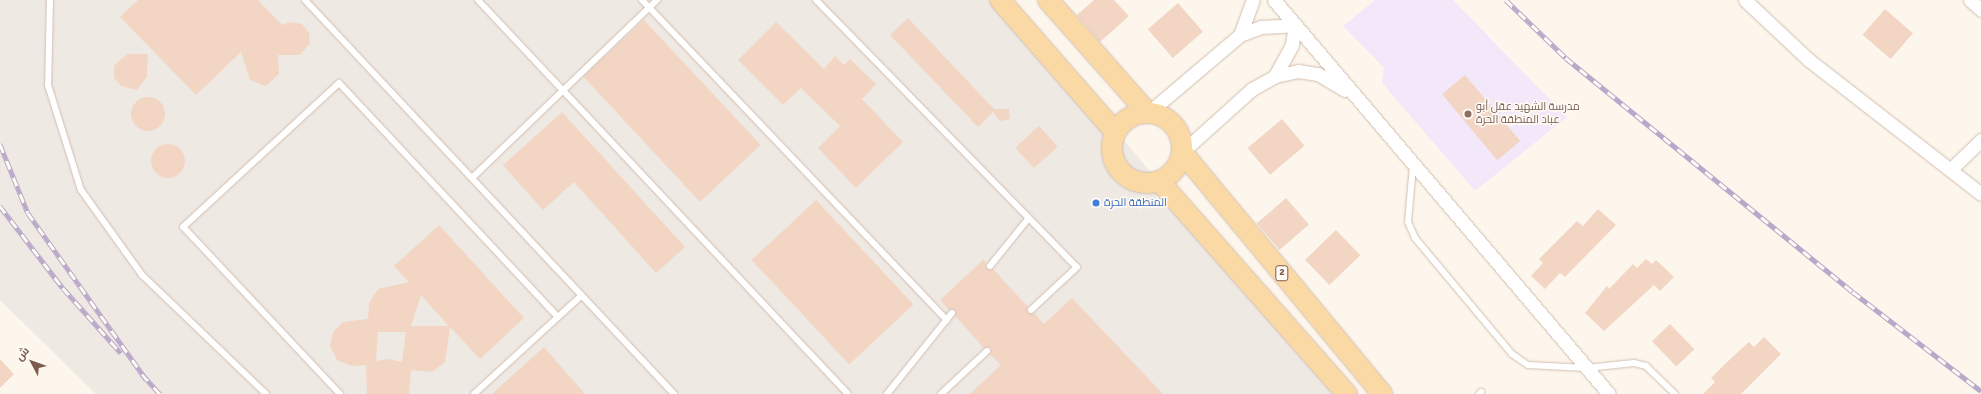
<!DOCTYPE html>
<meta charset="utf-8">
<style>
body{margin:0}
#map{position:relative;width:1981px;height:394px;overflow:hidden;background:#fdf6ec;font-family:Signika,Cairo,sans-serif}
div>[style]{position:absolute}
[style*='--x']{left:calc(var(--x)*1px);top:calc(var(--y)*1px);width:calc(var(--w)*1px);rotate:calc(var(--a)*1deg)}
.industrial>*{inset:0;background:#efe9e4}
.education>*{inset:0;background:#f3e8fa}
.building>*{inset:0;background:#f3d5c3;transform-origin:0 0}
.round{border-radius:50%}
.roads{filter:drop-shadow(0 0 1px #d1beb0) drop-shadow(0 0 1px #d1beb0)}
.service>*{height:6px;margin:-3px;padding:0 3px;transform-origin:3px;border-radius:3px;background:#fff}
.minor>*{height:13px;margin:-6.5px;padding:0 6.5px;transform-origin:6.5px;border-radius:6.5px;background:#fff}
.primary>*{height:20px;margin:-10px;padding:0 10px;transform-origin:10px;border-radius:10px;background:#fbd9a5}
.primary>.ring{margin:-10px;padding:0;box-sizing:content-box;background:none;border:20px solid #fbd9a5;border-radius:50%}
.rail>*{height:4.5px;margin-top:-2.25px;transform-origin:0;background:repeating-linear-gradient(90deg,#fffaf3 0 9px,#b9a8c9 0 18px);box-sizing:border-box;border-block:1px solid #b9a8c9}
.dots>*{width:11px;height:11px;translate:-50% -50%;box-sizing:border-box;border:2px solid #fffaf3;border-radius:50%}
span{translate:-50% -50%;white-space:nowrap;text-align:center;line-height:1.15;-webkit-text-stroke:3px #fffaf3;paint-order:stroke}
.shield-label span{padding:1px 3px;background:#fffaf3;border:1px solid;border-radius:3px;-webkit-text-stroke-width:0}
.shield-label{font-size:10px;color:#7a5c4d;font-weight:700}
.education-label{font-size:11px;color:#785e54}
.left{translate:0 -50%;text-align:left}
.shop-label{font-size:11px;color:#366cbe}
.north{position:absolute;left:12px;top:342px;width:40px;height:40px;-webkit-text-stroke:3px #fffaf3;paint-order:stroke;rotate:311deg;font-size:11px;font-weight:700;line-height:16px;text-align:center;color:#7a5c4d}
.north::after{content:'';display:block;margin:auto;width:14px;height:18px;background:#7a5c4d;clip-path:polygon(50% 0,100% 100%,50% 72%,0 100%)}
</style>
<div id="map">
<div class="industrial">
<i style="clip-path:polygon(0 0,1006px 0,1337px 394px,96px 394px,0 300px)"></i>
</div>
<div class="education">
<i style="clip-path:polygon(1375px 0,1453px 0,1567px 117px,1475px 191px,1382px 83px,1384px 68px,1343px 26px)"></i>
</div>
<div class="building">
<i style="clip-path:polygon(138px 0,258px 0,282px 25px,290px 22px,302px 24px,309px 33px,310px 43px,300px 55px,278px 55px,279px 74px,266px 86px,250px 80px,241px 52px,196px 95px,120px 17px)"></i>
<i style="clip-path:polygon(1094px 0,1114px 0,1129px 16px,1100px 42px,1077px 15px)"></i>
<i style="left:1178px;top:3px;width:38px;height:40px;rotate:49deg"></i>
<i style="left:1885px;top:9px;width:37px;height:34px;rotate:41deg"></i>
<i style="clip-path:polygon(908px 18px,994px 109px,1009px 109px,1010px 119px,1000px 121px,993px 112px,978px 127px,890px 35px)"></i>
<i style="left:644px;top:20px;width:171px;height:83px;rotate:47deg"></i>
<i style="clip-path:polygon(776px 22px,824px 69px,835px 56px,844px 65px,850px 59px,876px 84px,862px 99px,903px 142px,856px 188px,818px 148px,840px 126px,801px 88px,783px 105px,738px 60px)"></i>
<i style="clip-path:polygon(127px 54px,148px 54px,147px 76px,137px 90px,121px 86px,114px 78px,114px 66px)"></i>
<i style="left:1465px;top:75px;width:86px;height:30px;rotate:50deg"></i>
<i class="round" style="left:131px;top:97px;width:34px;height:34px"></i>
<i style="clip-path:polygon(562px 112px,685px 247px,656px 273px,574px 182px,543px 210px,503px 165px)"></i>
<i style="left:1282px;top:119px;width:35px;height:45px;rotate:50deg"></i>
<i style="left:1039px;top:126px;width:28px;height:32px;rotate:48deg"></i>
<i class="round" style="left:151px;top:144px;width:34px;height:34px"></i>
<i style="left:1286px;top:198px;width:35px;height:39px;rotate:49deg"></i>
<i style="left:816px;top:200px;width:143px;height:88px;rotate:47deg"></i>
<i style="clip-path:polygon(1598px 209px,1616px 225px,1565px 277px,1560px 273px,1545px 289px,1531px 276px,1543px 263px,1539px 259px,1577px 221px,1583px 226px)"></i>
<i style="clip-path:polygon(evenodd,439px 225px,524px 318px,480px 359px,450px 327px,445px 362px,432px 372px,411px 370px,409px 394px,367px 394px,366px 365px,352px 366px,337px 360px,330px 346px,333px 332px,343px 322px,368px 319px,369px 303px,378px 289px,409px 282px,394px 266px,439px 225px,421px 295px,446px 323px,449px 326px,411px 326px,421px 295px,439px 225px,378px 332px,406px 332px,402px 362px,389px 359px,376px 361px,378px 332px)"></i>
<i style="left:1336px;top:230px;width:35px;height:43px;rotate:46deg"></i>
<i style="clip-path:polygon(984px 259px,987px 269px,993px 269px,1028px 307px,1027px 313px,1034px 313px,1044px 324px,1072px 298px,1163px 394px,970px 394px,1001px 365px,990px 354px,991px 348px,984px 348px,955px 316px,955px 310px,949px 310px,940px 300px)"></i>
<i style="clip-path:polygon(1646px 259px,1652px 264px,1656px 260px,1674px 277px,1660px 291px,1654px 285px,1604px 331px,1585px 313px,1607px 286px,1609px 289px,1633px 264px,1637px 268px)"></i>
<i style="left:1670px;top:324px;width:35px;height:25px;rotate:46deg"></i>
<i style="clip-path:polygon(1764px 337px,1781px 354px,1741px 394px,1703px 394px,1715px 382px,1711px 378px,1726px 363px,1749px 342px,1754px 347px)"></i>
<i style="clip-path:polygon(544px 347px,585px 394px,492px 394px)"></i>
<i style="clip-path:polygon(0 359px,14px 374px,0 388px)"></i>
</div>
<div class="roads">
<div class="service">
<i style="--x:50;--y:0;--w:85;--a:91.3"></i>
<i style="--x:48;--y:85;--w:110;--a:72.6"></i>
<i style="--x:81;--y:190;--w:105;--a:54.3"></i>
<i style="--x:142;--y:275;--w:172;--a:43.8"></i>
<i style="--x:305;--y:0;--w:540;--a:46.88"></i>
<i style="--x:478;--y:0;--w:540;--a:46.8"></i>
<i style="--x:642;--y:0;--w:442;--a:46.4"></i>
<i style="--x:816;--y:0;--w:373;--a:45.7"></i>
<i style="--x:1077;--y:267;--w:63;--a:136.9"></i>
<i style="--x:1413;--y:165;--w:57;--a:95"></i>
<i style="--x:1408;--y:222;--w:17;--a:66"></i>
<i style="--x:1415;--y:238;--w:151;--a:50.1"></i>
<i style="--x:1512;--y:354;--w:19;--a:35"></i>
<i style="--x:1528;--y:365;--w:59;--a:2.9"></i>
<i style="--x:1587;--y:368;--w:47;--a:-6.1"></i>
<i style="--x:1634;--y:363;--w:12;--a:14"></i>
<i style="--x:1646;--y:366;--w:40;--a:44"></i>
<i style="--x:472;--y:178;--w:257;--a:-43.9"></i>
<i style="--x:990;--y:266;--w:60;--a:-51"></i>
<i style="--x:340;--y:394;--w:229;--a:-133.2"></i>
<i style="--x:183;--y:227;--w:212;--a:-42.7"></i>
<i style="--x:339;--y:83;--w:320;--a:46.9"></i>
<i style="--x:474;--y:394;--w:145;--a:-42.5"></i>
<i style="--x:887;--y:394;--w:104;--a:-51.3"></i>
<i style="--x:941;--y:394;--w:63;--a:-43.1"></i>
<i style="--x:1479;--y:394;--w:3;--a:-45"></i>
</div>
<div class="minor">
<i style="--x:1274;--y:0;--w:517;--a:49.63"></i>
<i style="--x:1745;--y:0;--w:88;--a:43.2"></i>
<i style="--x:1809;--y:60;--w:218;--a:37.9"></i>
<i style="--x:1970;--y:0;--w:15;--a:42"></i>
<i style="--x:1240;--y:35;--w:37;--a:-70"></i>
<i style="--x:1148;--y:113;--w:121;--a:-40.3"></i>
<i style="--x:1240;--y:35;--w:22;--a:-21"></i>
<i style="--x:1261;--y:27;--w:34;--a:-3"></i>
<i style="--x:1295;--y:25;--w:20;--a:99"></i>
<i style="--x:1292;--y:45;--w:35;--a:119"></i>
<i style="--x:1182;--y:152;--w:94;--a:-42"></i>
<i style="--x:1252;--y:89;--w:26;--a:-29"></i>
<i style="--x:1275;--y:76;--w:24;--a:-12"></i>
<i style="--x:1298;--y:71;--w:20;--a:9"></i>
<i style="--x:1318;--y:74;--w:31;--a:31"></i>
<i style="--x:1951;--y:169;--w:42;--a:-44"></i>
</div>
<div class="primary">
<i style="--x:1000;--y:0;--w:176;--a:48.9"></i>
<i style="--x:1048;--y:0;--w:151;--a:48.5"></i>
<i class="ring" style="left:1112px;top:113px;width:50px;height:50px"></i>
<i style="--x:1182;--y:152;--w:314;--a:50.4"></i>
<i style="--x:1159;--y:181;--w:284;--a:48.6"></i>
</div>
</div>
<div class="rail">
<i style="--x:1506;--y:0;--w:83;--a:44"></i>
<i style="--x:1566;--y:58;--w:370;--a:39.2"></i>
<i style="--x:1853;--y:292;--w:162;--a:37.7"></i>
<i style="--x:0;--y:144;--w:74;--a:67.9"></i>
<i style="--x:28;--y:213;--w:204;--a:54.6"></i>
<i style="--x:0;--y:206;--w:103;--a:52.5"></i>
<i style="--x:63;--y:288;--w:87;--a:48.3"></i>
<i style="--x:142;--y:374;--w:27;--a:48"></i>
</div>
<div class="dots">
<i style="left:1468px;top:114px;background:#8d6e63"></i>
<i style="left:1096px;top:203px;background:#3f7fe0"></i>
</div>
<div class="shield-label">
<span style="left:1282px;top:273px">2</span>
</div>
<div class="education-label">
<span class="left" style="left:1476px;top:114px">مدرسة الشهيد عقل أبو<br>عباد المنطقة الحرة</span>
</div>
<div class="shop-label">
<span class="left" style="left:1104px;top:203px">المنطقة الحرة</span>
</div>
<div class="north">ش</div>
</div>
